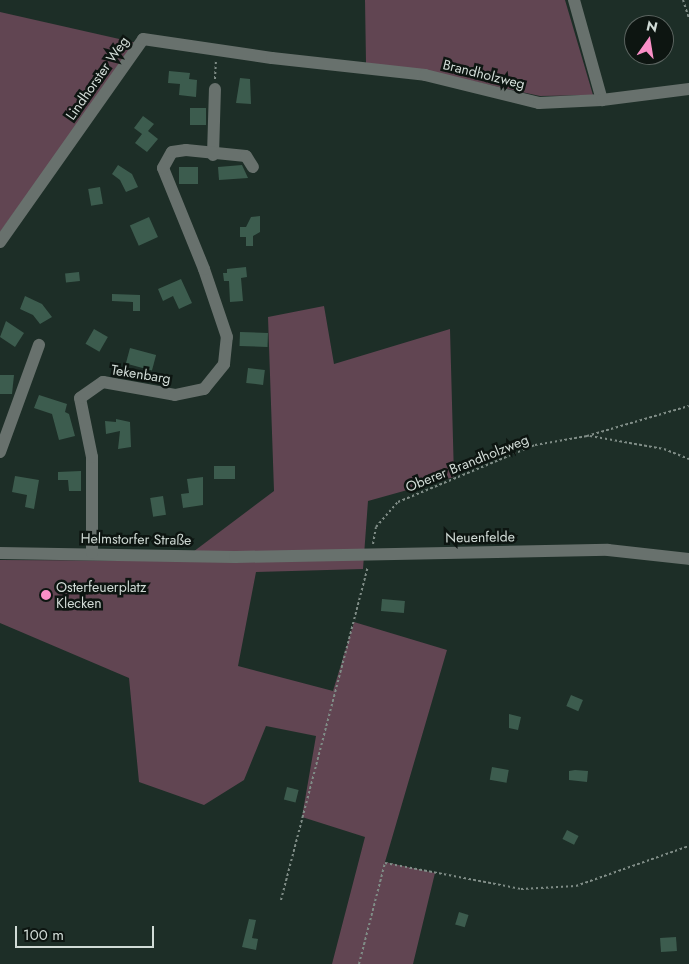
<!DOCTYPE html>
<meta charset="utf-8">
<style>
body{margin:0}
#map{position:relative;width:689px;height:964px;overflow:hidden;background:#1d2e27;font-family:Jost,sans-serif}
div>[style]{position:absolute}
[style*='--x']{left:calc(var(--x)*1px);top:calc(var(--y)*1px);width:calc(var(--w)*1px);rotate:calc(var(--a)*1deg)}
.green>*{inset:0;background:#614552}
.building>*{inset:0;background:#3c5c4e;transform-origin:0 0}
.path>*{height:2px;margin-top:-1px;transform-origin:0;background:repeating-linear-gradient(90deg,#7f8c86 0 2.5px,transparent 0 5px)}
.minor>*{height:12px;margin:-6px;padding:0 6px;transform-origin:6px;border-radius:6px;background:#68716d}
.dots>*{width:14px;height:14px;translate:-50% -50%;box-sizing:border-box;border:2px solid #0d1511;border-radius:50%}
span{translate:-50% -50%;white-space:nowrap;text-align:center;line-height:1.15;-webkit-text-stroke:5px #0d1511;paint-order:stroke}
.street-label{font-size:14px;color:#d1dbd6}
.poi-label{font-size:14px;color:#d1dbd6}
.left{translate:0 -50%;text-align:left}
.north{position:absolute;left:624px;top:15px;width:50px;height:50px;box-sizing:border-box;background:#0d1511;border:1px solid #5b6460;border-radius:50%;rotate:13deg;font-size:14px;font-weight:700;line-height:20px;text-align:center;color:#d1dbd6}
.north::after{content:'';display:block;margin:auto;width:18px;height:22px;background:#fa8fc7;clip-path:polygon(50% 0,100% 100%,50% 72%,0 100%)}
.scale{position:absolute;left:15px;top:926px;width:139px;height:22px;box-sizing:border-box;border:2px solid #d1dbd6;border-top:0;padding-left:6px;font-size:15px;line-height:18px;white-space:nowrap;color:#d1dbd6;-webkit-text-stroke:4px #0d1511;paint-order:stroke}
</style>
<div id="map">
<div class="green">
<i style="clip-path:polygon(365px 0,565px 0,593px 95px,540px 96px,431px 72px,366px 63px)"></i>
<i style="clip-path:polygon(0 12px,137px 43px,0 232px)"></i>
<i style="clip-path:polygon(324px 306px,334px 364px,450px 329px,454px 477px,368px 501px,363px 569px,256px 572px,238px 666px,333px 691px,354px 622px,447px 650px,385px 862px,435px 873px,413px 964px,332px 964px,365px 837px,302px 817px,316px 736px,266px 726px,244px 780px,204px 805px,139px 782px,129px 678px,0 623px,0 560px,181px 561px,274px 491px,268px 317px)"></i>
</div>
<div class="building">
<i style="clip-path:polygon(169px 71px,190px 73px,189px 79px,197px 80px,196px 97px,179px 95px,180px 84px,168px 83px)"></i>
<i style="clip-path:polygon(240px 78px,250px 79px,251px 104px,236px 103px)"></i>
<i style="left:190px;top:108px;width:16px;height:17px"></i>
<i style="clip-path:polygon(143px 116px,154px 124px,148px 131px,158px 139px,147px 152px,135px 143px,142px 134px,134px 128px)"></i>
<i style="clip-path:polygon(118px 165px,132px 174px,138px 187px,126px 192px,120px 180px,112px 174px)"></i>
<i style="clip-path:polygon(242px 165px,248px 178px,219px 180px,218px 167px)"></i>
<i style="left:179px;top:167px;width:19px;height:17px"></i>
<i style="left:100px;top:187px;width:17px;height:12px;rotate:80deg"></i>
<i style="clip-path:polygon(260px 216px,260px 232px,253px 236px,253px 246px,246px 246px,246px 237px,240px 237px,240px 227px,246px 227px,251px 217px)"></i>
<i style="left:149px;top:217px;width:22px;height:21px;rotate:66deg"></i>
<i style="clip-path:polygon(246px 267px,247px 277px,241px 278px,243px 301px,230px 302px,229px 281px,224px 281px,223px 273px,227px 273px,227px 269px)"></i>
<i style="left:79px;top:272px;width:9px;height:14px;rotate:84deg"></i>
<i style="clip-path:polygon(181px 279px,192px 303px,179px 309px,173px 296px,163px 301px,158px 289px)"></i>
<i style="clip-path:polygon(112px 294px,140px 295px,140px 311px,133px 311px,133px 302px,112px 301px)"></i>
<i style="clip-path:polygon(25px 296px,42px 304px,52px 317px,40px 324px,33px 315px,20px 309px)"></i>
<i style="clip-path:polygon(6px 321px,24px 333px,15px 347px,0 337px)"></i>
<i style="left:94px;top:329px;width:16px;height:17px;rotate:30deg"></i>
<i style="left:240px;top:332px;width:28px;height:14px;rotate:2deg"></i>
<i style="left:130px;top:348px;width:27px;height:16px;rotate:15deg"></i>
<i style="left:248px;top:368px;width:17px;height:15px;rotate:7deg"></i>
<i style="clip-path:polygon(0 375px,14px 375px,12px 394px,0 394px)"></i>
<i style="clip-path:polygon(39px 395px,67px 404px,65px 412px,69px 414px,75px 436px,59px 440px,52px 414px,34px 408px)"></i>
<i style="clip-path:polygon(116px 419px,130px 422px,131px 447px,118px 449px,120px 431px,106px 434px,105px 421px,116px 422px)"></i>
<i style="left:214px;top:466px;width:21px;height:13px"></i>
<i style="clip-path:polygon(81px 471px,81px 491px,69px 491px,68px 480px,58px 480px,58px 472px)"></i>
<i style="clip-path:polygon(15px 476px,39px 480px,34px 509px,25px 507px,27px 495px,12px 492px)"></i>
<i style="clip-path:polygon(203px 477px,203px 505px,183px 508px,181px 494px,189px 493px,187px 479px)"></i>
<i style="left:163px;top:496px;width:19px;height:13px;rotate:81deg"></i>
<i style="left:382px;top:599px;width:23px;height:12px;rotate:5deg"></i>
<i style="left:571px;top:695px;width:13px;height:12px;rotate:23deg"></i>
<i style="clip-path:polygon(509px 714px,521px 717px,518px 730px,509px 728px)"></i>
<i style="left:492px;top:767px;width:17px;height:13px;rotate:10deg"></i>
<i style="clip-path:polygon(575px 770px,588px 771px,587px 782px,569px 780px,569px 771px)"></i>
<i style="left:287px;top:787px;width:12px;height:13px;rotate:14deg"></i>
<i style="left:567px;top:830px;width:13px;height:10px;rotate:27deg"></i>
<i style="left:459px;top:912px;width:10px;height:13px;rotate:17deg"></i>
<i style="clip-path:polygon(249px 919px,256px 920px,252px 938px,258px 939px,256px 950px,242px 947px)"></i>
<i style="left:676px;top:937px;width:14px;height:16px;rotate:86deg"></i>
</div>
<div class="path">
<i style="--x:683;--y:0;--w:19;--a:72"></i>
<i style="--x:215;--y:79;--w:18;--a:-87"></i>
<i style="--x:590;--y:436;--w:75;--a:10"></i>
<i style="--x:664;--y:449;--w:27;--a:22"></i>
<i style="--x:373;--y:544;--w:17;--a:-80"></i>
<i style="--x:376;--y:527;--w:33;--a:-49"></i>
<i style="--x:398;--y:502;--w:148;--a:-22.6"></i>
<i style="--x:535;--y:445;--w:53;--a:-9.8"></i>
<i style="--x:587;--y:436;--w:106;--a:-16.4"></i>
<i style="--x:281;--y:900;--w:345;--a:-75.4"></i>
<i style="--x:359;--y:964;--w:104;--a:-75.6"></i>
<i style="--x:385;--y:863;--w:138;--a:10.8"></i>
<i style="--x:521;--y:889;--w:55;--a:-3.1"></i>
<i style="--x:576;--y:886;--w:120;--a:-19.5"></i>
</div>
<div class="minor">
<i style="--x:574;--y:0;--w:104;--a:74.4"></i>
<i style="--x:213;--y:155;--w:66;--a:-88.3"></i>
<i style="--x:0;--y:242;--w:248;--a:-54.8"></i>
<i style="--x:143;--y:39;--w:130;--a:8.4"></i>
<i style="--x:272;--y:58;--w:154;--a:6.3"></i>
<i style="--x:425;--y:75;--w:117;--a:13.8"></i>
<i style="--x:539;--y:103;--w:63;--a:-2.7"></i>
<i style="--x:602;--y:100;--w:88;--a:-7.2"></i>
<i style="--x:0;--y:452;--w:114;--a:-70"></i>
<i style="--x:0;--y:553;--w:235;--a:1"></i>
<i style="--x:235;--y:557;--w:373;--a:-1.1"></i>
<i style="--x:608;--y:550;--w:81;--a:6.3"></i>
<i style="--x:92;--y:553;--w:96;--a:-90"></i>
<i style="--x:92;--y:457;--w:60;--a:-101.5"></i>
<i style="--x:80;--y:398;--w:28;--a:-35"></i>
<i style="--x:103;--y:382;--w:73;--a:10.2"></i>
<i style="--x:175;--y:395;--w:30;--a:-12"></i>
<i style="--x:204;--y:389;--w:32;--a:-51"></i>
<i style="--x:224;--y:364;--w:27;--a:-84"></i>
<i style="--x:227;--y:337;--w:72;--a:-108.7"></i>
<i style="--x:204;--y:269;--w:109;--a:-112.1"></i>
<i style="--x:163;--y:168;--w:18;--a:-61"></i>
<i style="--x:172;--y:152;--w:14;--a:-8"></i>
<i style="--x:186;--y:150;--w:60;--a:5.7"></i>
<i style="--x:246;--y:156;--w:13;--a:58"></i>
</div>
<div class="dots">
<i style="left:46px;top:595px;background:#fa8fc7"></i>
</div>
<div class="street-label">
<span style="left:484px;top:74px;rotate:14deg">Brandholzweg</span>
<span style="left:97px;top:78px;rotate:-55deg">Lindhorster Weg</span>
<span style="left:141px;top:374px;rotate:9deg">Tekenbarg</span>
<span style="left:467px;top:463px;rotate:-22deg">Oberer Brandholzweg</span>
<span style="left:480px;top:537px;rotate:-1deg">Neuenfelde</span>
<span style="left:136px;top:539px;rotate:1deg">Helmstorfer Straße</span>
</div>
<div class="poi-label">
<span class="left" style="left:56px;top:595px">Osterfeuerplatz<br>Klecken</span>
</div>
<div class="north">N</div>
<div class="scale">100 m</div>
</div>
